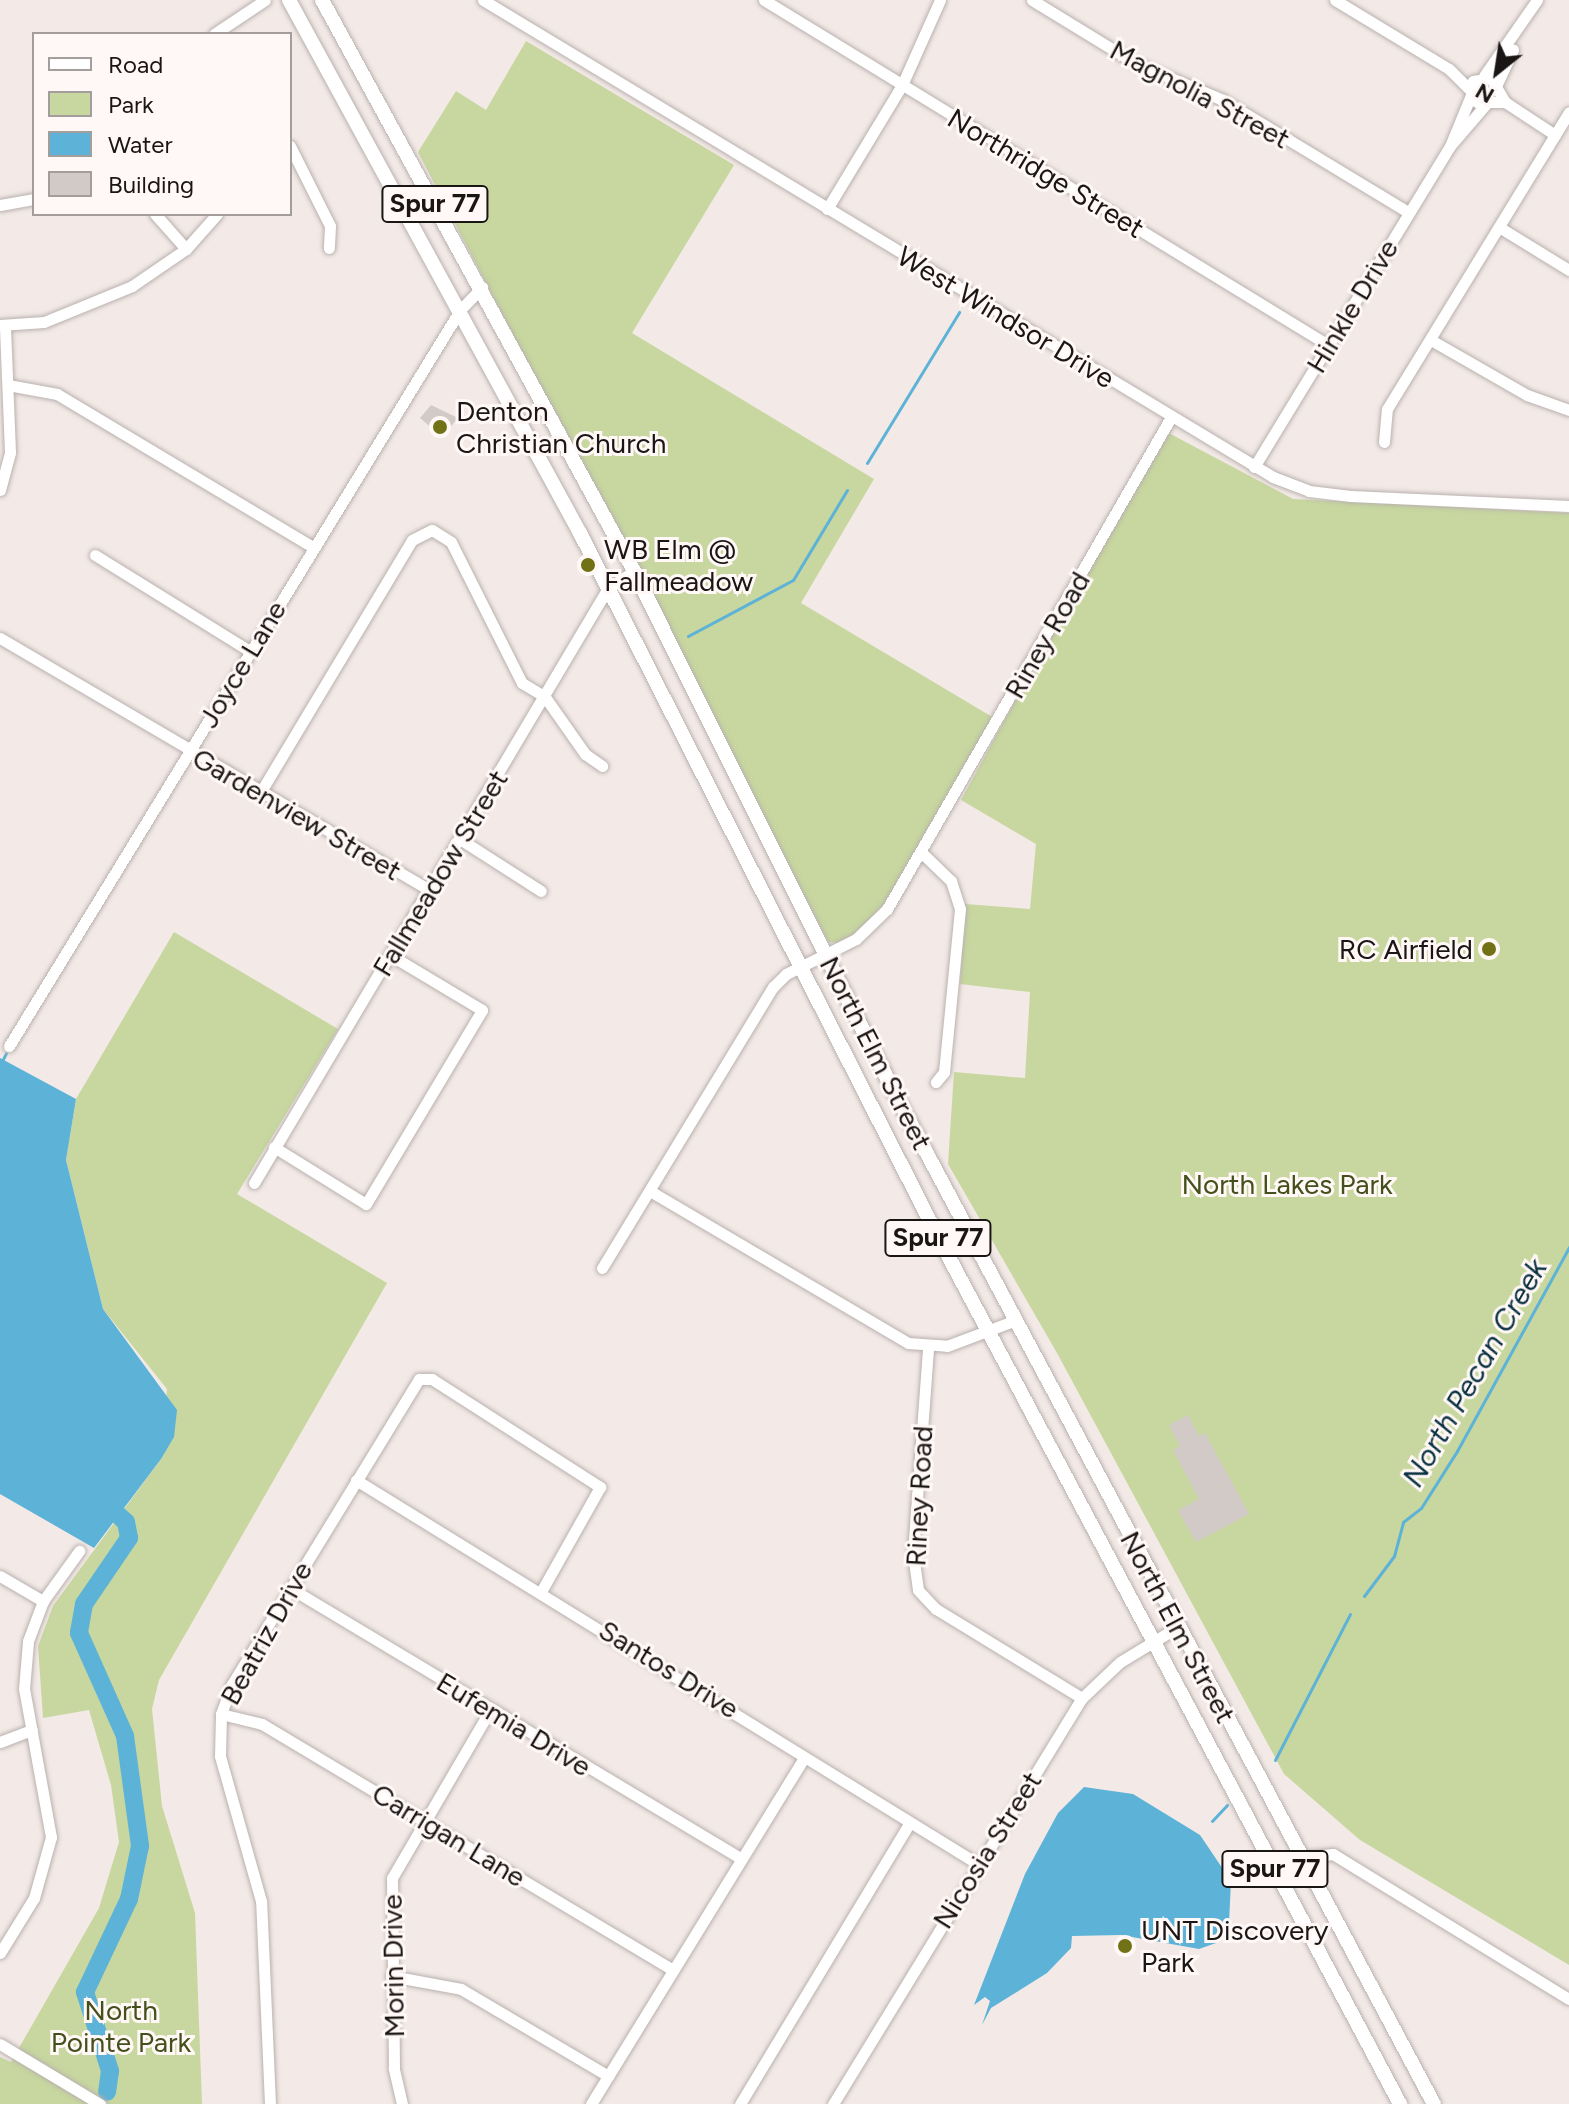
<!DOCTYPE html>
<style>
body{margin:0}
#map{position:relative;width:1569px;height:2104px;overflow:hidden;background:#f3eae7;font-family:Figtree,sans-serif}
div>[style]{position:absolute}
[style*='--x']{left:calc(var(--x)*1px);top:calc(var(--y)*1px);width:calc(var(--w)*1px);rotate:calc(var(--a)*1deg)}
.green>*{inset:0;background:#c7d79f}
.water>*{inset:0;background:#5db2d7}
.stream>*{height:3px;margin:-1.5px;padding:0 1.5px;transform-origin:1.5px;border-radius:1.5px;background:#5db2d7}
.river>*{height:18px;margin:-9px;padding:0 9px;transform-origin:9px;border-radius:9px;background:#5db2d7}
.building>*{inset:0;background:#d2cac7}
.roads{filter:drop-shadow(0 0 2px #b9b1ae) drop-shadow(0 0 2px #b9b1ae)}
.minor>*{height:11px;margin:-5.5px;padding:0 5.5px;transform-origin:5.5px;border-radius:5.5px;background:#fff}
.major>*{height:14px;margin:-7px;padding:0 7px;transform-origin:7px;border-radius:7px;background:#fff}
.dots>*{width:22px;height:22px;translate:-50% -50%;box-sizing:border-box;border:4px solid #fff8f6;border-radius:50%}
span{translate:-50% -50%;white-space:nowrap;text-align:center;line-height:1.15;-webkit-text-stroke:6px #fff8f6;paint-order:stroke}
.shield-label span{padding:2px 6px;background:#fff8f6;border:2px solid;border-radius:6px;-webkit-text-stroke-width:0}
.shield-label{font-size:26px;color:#191615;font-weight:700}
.street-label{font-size:28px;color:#191615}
.poi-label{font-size:28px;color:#191615}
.left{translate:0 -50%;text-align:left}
.right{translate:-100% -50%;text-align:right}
.park-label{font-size:28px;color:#44501b}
.water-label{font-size:30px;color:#0b3242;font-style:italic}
.legend{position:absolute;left:32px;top:32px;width:260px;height:184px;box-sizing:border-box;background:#fff8f6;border:2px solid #a39e9c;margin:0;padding:10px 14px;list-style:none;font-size:24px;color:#191615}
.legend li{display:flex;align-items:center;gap:16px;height:40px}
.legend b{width:40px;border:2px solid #a39e9c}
.north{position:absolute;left:1457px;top:32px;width:80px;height:80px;-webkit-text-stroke:6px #fff8f6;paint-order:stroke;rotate:210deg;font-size:22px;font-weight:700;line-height:32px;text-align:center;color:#191615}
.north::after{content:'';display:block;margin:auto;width:28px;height:36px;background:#191615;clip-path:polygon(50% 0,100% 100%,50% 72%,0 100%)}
</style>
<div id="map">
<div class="green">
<i style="clip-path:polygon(526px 41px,734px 165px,632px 333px,874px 479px,801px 603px,994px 718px,888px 899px,862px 930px,837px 943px,828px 942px,418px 152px,456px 91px,486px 110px)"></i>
<i style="clip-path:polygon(1163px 430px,1293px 499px,1569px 513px,1569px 1965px,1360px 1840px,1284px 1774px,1057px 1353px,948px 1164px,954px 1072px,1025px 1078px,1030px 992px,960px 984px,965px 904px,1030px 909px,1036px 844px,961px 800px)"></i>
<i style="clip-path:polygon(174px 932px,338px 1029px,237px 1194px,387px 1283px,159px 1680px,152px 1709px,162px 1806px,195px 1913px,202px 2104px,0 2104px,0 2057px,11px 2062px,99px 1908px,119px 1842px,111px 1785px,89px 1710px,43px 1718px,38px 1646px,53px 1606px,161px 1459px,167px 1389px,103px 1309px,66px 1160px,76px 1099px)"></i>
</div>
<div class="water">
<i style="clip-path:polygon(0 1058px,76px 1099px,66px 1160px,103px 1309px,177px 1410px,174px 1437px,161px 1459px,94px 1548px,0 1494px)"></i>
<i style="clip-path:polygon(1084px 1787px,1133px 1794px,1200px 1835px,1231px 1881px,1229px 1923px,1216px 1943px,1199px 1949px,1121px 1935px,1072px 1936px,1071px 1948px,1047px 1973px,991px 2008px,982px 2025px,990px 2001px,985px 1997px,974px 2005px,1025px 1874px,1058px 1813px)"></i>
</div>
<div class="stream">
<i style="--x:867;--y:463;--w:177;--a:-58.6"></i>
<i style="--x:688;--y:636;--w:119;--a:-28.1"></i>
<i style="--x:793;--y:580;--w:105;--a:-59"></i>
<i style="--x:0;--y:1065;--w:13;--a:-63"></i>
<i style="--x:1364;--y:1596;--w:50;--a:-53.1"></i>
<i style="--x:1394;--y:1556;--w:35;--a:-75"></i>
<i style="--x:1403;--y:1522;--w:23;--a:-38"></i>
<i style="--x:1421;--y:1508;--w:67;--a:-57.7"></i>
<i style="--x:1457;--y:1451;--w:233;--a:-61.2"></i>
<i style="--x:1275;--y:1760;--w:164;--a:-62.8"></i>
<i style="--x:1212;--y:1821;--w:22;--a:-47"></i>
</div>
<div class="river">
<i style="--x:101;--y:1499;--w:34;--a:43"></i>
<i style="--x:126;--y:1522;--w:16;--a:79"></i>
<i style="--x:129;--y:1538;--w:80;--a:124.3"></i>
<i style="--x:84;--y:1604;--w:29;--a:100"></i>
<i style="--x:79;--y:1633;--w:113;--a:65.9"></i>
<i style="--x:125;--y:1736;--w:111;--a:82.2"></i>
<i style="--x:140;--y:1846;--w:54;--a:101.7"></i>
<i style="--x:129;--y:1899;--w:103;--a:115.3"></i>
<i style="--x:85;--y:1992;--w:83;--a:72.4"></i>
<i style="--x:110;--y:2071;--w:21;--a:98"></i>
</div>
<div class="building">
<i style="clip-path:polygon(431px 405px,458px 418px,442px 437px,420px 418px)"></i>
<i style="clip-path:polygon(1188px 1415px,1199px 1436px,1205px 1433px,1249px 1514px,1196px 1542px,1178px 1510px,1199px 1499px,1173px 1450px,1180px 1446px,1169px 1425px)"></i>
</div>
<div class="roads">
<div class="minor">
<i style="--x:483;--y:0;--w:923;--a:31.12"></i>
<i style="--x:1273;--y:477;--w:39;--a:21"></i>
<i style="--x:1309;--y:491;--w:42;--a:6.8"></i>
<i style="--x:1351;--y:496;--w:218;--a:2.6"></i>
<i style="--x:764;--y:0;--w:661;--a:31.45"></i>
<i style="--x:1032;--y:0;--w:119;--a:31.5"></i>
<i style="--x:1133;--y:62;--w:98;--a:22.9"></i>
<i style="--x:1223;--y:100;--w:216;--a:31.2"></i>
<i style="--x:1335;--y:0;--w:133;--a:31.2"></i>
<i style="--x:1449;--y:69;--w:30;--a:45"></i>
<i style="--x:214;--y:34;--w:61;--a:-33.7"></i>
<i style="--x:1484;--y:76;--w:93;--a:-55.1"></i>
<i style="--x:1497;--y:84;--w:38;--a:-65"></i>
<i style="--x:1505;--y:102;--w:28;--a:180"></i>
<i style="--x:1477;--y:102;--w:9;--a:-131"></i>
<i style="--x:1471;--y:95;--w:14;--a:-82"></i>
<i style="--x:1473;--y:81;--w:18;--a:-9"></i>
<i style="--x:1491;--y:78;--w:28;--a:60"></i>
<i style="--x:1505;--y:102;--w:60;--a:33.4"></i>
<i style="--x:290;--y:146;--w:89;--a:63.4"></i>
<i style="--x:330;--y:226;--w:22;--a:93"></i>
<i style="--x:1450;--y:146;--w:55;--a:-67.6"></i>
<i style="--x:0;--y:205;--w:35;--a:-10"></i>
<i style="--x:827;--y:209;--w:145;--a:-58.8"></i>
<i style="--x:902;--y:85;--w:93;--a:-65.9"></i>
<i style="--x:155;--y:214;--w:47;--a:48.5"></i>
<i style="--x:1499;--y:227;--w:82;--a:31.6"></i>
<i style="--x:0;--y:325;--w:44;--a:-3.9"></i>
<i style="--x:44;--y:322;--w:95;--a:-22.2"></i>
<i style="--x:132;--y:286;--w:65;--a:-34.4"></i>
<i style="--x:186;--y:249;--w:47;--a:-48.5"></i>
<i style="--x:1431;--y:340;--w:111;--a:29.8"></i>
<i style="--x:1527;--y:395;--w:45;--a:19.7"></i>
<i style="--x:8;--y:385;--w:50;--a:10.4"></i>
<i style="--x:57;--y:394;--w:298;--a:30.9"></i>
<i style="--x:1384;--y:442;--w:33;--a:-85"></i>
<i style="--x:1387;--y:409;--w:348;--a:-58.5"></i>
<i style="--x:1254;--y:467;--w:376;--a:-58.6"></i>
<i style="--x:1450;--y:146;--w:55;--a:-49.4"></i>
<i style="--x:0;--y:490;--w:39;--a:-75"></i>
<i style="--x:10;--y:452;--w:126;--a:-92.3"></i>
<i style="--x:95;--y:555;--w:182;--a:31.8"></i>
<i style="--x:0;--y:638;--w:498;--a:30.4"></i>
<i style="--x:263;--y:788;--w:289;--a:-59"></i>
<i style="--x:412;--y:540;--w:22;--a:-27"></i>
<i style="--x:432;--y:530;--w:22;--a:32"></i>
<i style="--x:451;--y:542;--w:158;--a:63.3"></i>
<i style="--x:522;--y:683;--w:27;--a:31"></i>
<i style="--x:545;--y:697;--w:70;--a:54.9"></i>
<i style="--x:585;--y:754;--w:21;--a:35"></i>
<i style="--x:460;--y:839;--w:96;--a:32.7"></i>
<i style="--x:921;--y:852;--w:42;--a:44"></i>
<i style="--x:951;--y:881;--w:29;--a:72"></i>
<i style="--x:960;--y:909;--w:164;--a:95.6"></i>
<i style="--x:944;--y:1072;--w:13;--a:129"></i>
<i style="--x:9;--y:1046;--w:863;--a:-58.5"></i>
<i style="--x:460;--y:310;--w:32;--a:-46"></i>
<i style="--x:274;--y:1147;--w:108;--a:31.8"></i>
<i style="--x:366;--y:1204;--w:226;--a:-59.1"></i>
<i style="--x:482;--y:1010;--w:107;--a:-149.1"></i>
<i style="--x:254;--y:1183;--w:692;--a:-59.25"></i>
<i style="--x:608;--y:588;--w:31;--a:-33"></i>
<i style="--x:650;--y:1191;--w:299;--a:30.5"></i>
<i style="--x:908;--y:1343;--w:39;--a:4"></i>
<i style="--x:947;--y:1346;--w:74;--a:-20.6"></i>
<i style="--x:602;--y:1268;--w:329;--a:-58.7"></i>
<i style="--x:773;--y:987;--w:18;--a:-45"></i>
<i style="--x:786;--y:974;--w:78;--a:-26.6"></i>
<i style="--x:856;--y:939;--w:43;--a:-44.1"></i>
<i style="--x:887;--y:909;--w:568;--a:-60"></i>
<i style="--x:928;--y:1349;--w:206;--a:94.2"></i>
<i style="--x:913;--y:1554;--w:36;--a:82"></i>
<i style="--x:918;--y:1590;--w:26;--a:47"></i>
<i style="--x:936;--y:1609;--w:171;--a:31.4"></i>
<i style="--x:356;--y:1480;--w:731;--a:31.69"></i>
<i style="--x:0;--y:1576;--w:50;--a:30.2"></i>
<i style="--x:290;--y:1588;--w:525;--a:30.96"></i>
<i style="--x:221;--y:1714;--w:42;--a:13.7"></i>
<i style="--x:262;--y:1724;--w:478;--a:30.9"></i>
<i style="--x:0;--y:1742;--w:34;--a:-21"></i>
<i style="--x:1305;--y:1857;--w:28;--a:-6"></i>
<i style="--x:1333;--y:1854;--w:277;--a:31.6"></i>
<i style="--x:0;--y:1953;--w:65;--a:-58.3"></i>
<i style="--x:34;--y:1898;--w:63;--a:-74.4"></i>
<i style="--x:51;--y:1837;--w:150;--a:-100.3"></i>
<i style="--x:24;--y:1689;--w:48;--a:-85.2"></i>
<i style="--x:28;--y:1641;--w:43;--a:-69.4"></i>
<i style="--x:43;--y:1601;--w:62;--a:-54.2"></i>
<i style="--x:391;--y:1976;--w:71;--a:10.5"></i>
<i style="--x:461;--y:1989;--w:171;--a:30.6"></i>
<i style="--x:0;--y:2044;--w:117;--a:31"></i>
<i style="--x:270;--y:2104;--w:203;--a:-92.5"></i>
<i style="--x:261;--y:1901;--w:151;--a:-105.8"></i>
<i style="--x:220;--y:1756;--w:42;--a:-88.6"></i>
<i style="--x:221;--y:1714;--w:32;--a:-70"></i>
<i style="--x:232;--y:1684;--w:358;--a:-58.5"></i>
<i style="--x:419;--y:1379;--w:13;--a:0"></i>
<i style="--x:432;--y:1379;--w:200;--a:32.7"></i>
<i style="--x:600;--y:1487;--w:118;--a:119.4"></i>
<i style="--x:402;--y:2104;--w:37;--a:-103"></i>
<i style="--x:394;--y:2068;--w:190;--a:-90.6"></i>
<i style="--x:392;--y:1878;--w:194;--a:-59.7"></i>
<i style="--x:591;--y:2104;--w:405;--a:-58.4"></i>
<i style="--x:740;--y:2104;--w:326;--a:-58.9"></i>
<i style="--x:833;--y:2104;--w:476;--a:-58.5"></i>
<i style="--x:1082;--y:1698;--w:52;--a:-43.5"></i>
<i style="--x:1120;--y:1662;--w:66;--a:-31.3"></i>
</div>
<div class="major">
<i style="--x:289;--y:0;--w:607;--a:61.37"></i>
<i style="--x:580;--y:533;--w:788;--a:63.04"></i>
<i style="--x:937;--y:1235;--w:985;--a:61.95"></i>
<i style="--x:322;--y:0;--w:651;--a:61.35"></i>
<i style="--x:634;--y:571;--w:580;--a:63.48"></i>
<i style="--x:893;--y:1090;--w:1149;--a:61.92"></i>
</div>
</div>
<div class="dots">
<i style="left:440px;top:427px;background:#717115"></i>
<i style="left:588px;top:565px;background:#717115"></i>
<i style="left:1489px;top:949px;background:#717115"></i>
<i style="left:1125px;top:1946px;background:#717115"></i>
</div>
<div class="shield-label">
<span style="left:435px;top:204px">Spur 77</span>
<span style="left:938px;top:1238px">Spur 77</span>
<span style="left:1275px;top:1869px">Spur 77</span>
</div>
<div class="street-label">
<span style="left:1200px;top:94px;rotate:28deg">Magnolia Street</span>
<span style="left:1046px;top:173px;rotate:31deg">Northridge Street</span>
<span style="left:1352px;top:306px;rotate:-59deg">Hinkle Drive</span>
<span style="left:1006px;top:317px;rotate:31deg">West Windsor Drive</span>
<span style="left:1047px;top:635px;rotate:-60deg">Riney Road</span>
<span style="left:242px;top:664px;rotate:-59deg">Joyce Lane</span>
<span style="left:297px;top:814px;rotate:30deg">Gardenview Street</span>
<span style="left:440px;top:873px;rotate:-59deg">Fallmeadow Street</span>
<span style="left:876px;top:1053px;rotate:63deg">North Elm Street</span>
<span style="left:919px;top:1496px;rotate:-87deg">Riney Road</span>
<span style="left:1178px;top:1627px;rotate:62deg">North Elm Street</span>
<span style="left:266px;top:1633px;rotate:-61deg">Beatriz Drive</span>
<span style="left:669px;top:1669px;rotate:32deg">Santos Drive</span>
<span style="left:514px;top:1724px;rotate:31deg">Eufemia Drive</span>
<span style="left:449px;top:1835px;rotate:31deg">Carrigan Lane</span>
<span style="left:987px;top:1850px;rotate:-58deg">Nicosia Street</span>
<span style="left:393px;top:1966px;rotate:-91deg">Morin Drive</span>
</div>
<div class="poi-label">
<span class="left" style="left:456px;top:427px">Denton<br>Christian Church</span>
<span class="left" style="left:604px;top:565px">WB Elm @<br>Fallmeadow</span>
<span class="right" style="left:1473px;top:949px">RC Airfield</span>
<span class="left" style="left:1141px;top:1946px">UNT Discovery<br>Park</span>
</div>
<div class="park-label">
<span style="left:1287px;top:1184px">North Lakes Park</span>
<span style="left:121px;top:2026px">North<br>Pointe Park</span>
</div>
<div class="water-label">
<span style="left:1475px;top:1373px;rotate:-60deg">North Pecan Creek</span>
</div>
<ul class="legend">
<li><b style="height:10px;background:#fff"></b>Road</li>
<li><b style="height:22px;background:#c7d79f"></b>Park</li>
<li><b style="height:22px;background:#5db2d7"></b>Water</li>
<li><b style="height:22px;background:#d2cac7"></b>Building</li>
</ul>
<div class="north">N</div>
</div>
